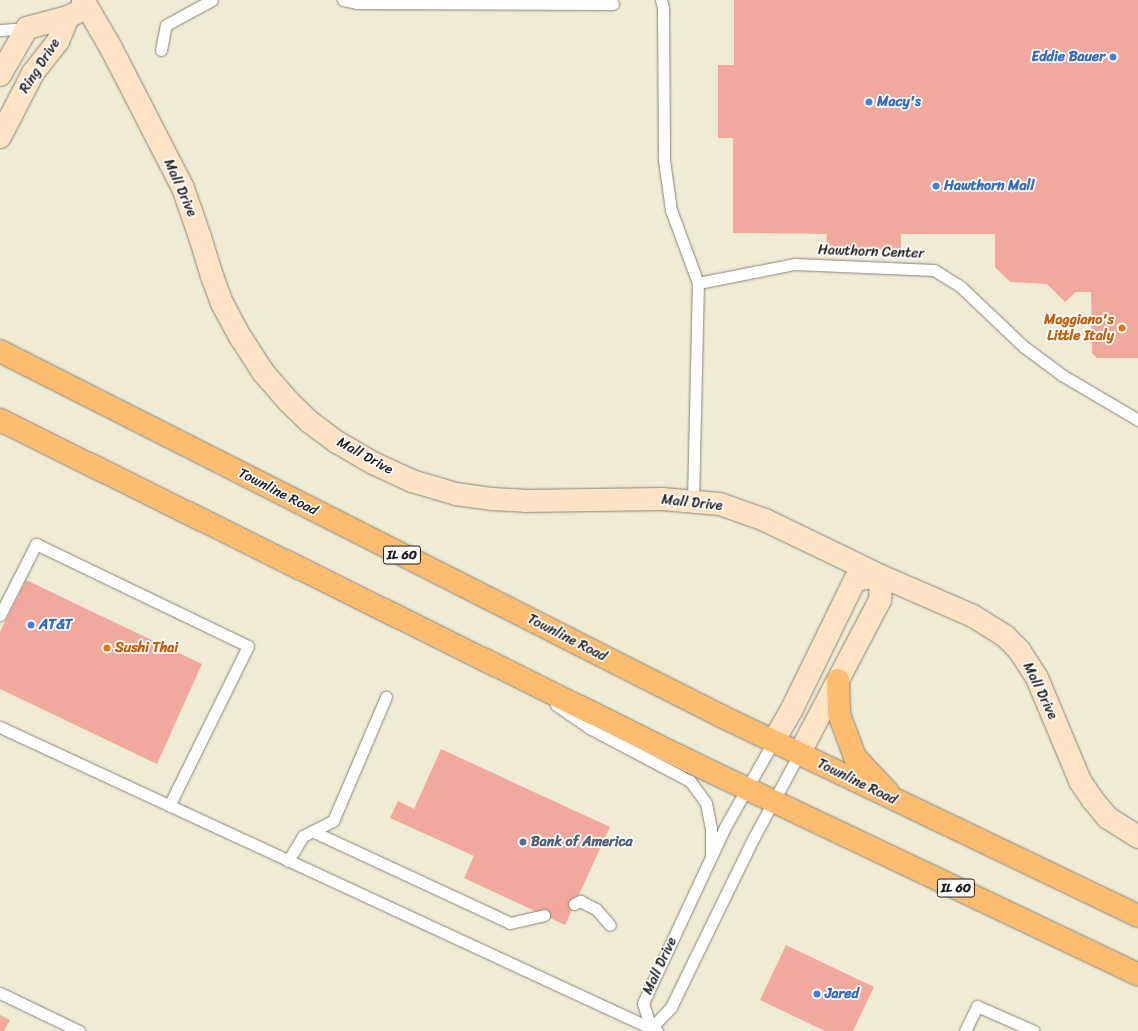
<!DOCTYPE html>
<style>
body{margin:0}
#map{position:relative;width:1138px;height:1031px;overflow:hidden;background:#f0ebd4;font-family:Sriracha,sans-serif}
div>[style]{position:absolute}
[style*='--x']{left:calc(var(--x)*1px);top:calc(var(--y)*1px);width:calc(var(--w)*1px);rotate:calc(var(--a)*1deg)}
.building>*{inset:0;background:#f2a99d}
.roads{filter:drop-shadow(0 0 1px #868478) drop-shadow(0 0 1px #868478)}
.lane>*{height:11px;margin:-5.5px;padding:0 5.5px;transform-origin:5.5px;border-radius:5.5px;background:#fff}
.secondary>*{height:22px;margin:-11px;padding:0 11px;transform-origin:11px;border-radius:11px;background:#fee4c5}
.primary>*{height:22px;margin:-11px;padding:0 11px;transform-origin:11px;border-radius:11px;background:#fdbc6f}
.dots>*{width:11px;height:11px;translate:-50% -50%;box-sizing:border-box;border:2px solid #fff;border-radius:50%}
span{translate:-50% -50%;white-space:nowrap;text-align:center;line-height:1.15;-webkit-text-stroke:3.5px #fff;paint-order:stroke}
.shield-label span{padding:1px 3px;background:#fff;border:1px solid;border-radius:3px;-webkit-text-stroke-width:0}
.shield-label{font-size:13px;color:#1c1c1c;font-weight:700}
.shop-label{font-size:14px;color:#366cbe;font-weight:700}
.right{translate:-100% -50%;text-align:right}
.left{translate:0 -50%;text-align:left}
.street-label{font-size:14px;color:#1c1c1c}
.food-label{font-size:14px;color:#c56008;font-weight:700}
.service-label{font-size:14px;color:#4e5e75;font-weight:700}
</style>
<div id="map">
<div class="building">
<i style="clip-path:polygon(734px 0,1138px 0,1138px 358px,1097px 358px,1092px 353px,1091px 292px,1076px 292px,1065px 302px,1047px 284px,1010px 282px,995px 267px,995px 234px,901px 234px,901px 250px,826px 250px,827px 234px,733px 233px,733px 138px,718px 138px,718px 65px,734px 65px)"></i>
<i style="clip-path:polygon(26px 580px,202px 664px,157px 764px,0 689px,0 632px)"></i>
<i style="clip-path:polygon(441px 749px,610px 827px,565px 925px,464px 878px,474px 856px,390px 818px,398px 801px,414px 809px)"></i>
<i style="clip-path:polygon(786px 945px,874px 987px,853px 1031px,825px 1031px,760px 1000px)"></i>
<i style="clip-path:polygon(0 1015px,10px 1020px,4px 1031px,0 1031px)"></i>
</div>
<div class="roads">
<div class="lane">
<i style="--x:343;--y:0;--w:14;--a:12"></i>
<i style="--x:357;--y:3;--w:256;--a:0.2"></i>
<i style="--x:661;--y:0;--w:7;--a:74"></i>
<i style="--x:663;--y:7;--w:153;--a:89.6"></i>
<i style="--x:664;--y:160;--w:50;--a:82"></i>
<i style="--x:671;--y:210;--w:78;--a:69.7"></i>
<i style="--x:0;--y:30;--w:27;--a:-4"></i>
<i style="--x:161;--y:50;--w:25;--a:-79"></i>
<i style="--x:166;--y:25;--w:52;--a:-28.5"></i>
<i style="--x:693;--y:501;--w:218;--a:-88.7"></i>
<i style="--x:698;--y:283;--w:99;--a:-11.1"></i>
<i style="--x:795;--y:264;--w:139;--a:2.5"></i>
<i style="--x:934;--y:270;--w:32;--a:32"></i>
<i style="--x:961;--y:287;--w:86;--a:43.6"></i>
<i style="--x:1023;--y:346;--w:49;--a:36.6"></i>
<i style="--x:1062;--y:375;--w:88;--a:30.6"></i>
<i style="--x:0;--y:615;--w:80;--a:-63.1"></i>
<i style="--x:36;--y:544;--w:235;--a:25.7"></i>
<i style="--x:248;--y:646;--w:178;--a:116.3"></i>
<i style="--x:556;--y:705;--w:42;--a:34.4"></i>
<i style="--x:591;--y:729;--w:112;--a:27.7"></i>
<i style="--x:690;--y:781;--w:27;--a:54"></i>
<i style="--x:706;--y:803;--w:26;--a:79"></i>
<i style="--x:711;--y:829;--w:24;--a:90"></i>
<i style="--x:0;--y:727;--w:724;--a:24.83"></i>
<i style="--x:312;--y:831;--w:218;--a:24.9"></i>
<i style="--x:510;--y:923;--w:35;--a:-13"></i>
<i style="--x:288;--y:861;--w:29;--a:-59"></i>
<i style="--x:303;--y:836;--w:34;--a:-27"></i>
<i style="--x:333;--y:821;--w:135;--a:-66.9"></i>
<i style="--x:574;--y:904;--w:7;--a:-27"></i>
<i style="--x:580;--y:901;--w:18;--a:27"></i>
<i style="--x:596;--y:909;--w:21;--a:49"></i>
<i style="--x:0;--y:993;--w:88;--a:25.7"></i>
<i style="--x:651;--y:1028;--w:26;--a:-108"></i>
<i style="--x:643;--y:1003;--w:194;--a:-65"></i>
<i style="--x:725;--y:827;--w:98;--a:-60.5"></i>
<i style="--x:651;--y:1028;--w:29;--a:-46"></i>
<i style="--x:671;--y:1007;--w:189;--a:-64"></i>
<i style="--x:754;--y:837;--w:94;--a:-61.5"></i>
<i style="--x:965;--y:1031;--w:28;--a:-64"></i>
<i style="--x:977;--y:1006;--w:62;--a:23.7"></i>
</div>
<div class="secondary">
<i style="--x:83;--y:0;--w:56;--a:59.7"></i>
<i style="--x:111;--y:48;--w:157;--a:62.8"></i>
<i style="--x:183;--y:188;--w:52;--a:70.9"></i>
<i style="--x:200;--y:237;--w:41;--a:72.9"></i>
<i style="--x:212;--y:276;--w:29;--a:70"></i>
<i style="--x:222;--y:303;--w:40;--a:62"></i>
<i style="--x:241;--y:338;--w:40;--a:57.1"></i>
<i style="--x:263;--y:372;--w:38;--a:49"></i>
<i style="--x:288;--y:401;--w:30;--a:44"></i>
<i style="--x:310;--y:422;--w:34;--a:37"></i>
<i style="--x:337;--y:442;--w:42;--a:30.3"></i>
<i style="--x:373;--y:463;--w:43;--a:24.8"></i>
<i style="--x:412;--y:481;--w:46;--a:16.5"></i>
<i style="--x:456;--y:494;--w:35;--a:8"></i>
<i style="--x:491;--y:499;--w:34;--a:3"></i>
<i style="--x:525;--y:501;--w:137;--a:-0.8"></i>
<i style="--x:662;--y:499;--w:58;--a:4.9"></i>
<i style="--x:720;--y:504;--w:48;--a:19.6"></i>
<i style="--x:765;--y:520;--w:129;--a:25.8"></i>
<i style="--x:881;--y:576;--w:100;--a:23.5"></i>
<i style="--x:973;--y:616;--w:39;--a:32"></i>
<i style="--x:1006;--y:637;--w:18;--a:45"></i>
<i style="--x:1019;--y:650;--w:33;--a:57"></i>
<i style="--x:1037;--y:678;--w:112;--a:67.3"></i>
<i style="--x:1080;--y:781;--w:22;--a:56"></i>
<i style="--x:1092;--y:799;--w:25;--a:50"></i>
<i style="--x:1108;--y:818;--w:36;--a:32"></i>
<i style="--x:0;--y:75;--w:54;--a:-60.1"></i>
<i style="--x:27;--y:28;--w:42;--a:-15"></i>
<i style="--x:68;--y:17;--w:11;--a:-27"></i>
<i style="--x:0;--y:137;--w:72;--a:-62.7"></i>
<i style="--x:33;--y:73;--w:41;--a:-52"></i>
<i style="--x:58;--y:41;--w:26;--a:-67"></i>
<i style="--x:773;--y:742;--w:36;--a:-60"></i>
<i style="--x:791;--y:711;--w:146;--a:-64"></i>
<i style="--x:855;--y:580;--w:26;--a:-9"></i>
<i style="--x:881;--y:576;--w:24;--a:92"></i>
<i style="--x:880;--y:600;--w:174;--a:117.7"></i>
</div>
<div class="primary">
<i style="--x:0;--y:351;--w:808;--a:26.85"></i>
<i style="--x:721;--y:716;--w:462;--a:25.6"></i>
<i style="--x:0;--y:420;--w:778;--a:26.33"></i>
<i style="--x:697;--y:765;--w:488;--a:25.4"></i>
<i style="--x:838;--y:680;--w:34;--a:88"></i>
<i style="--x:839;--y:714;--w:46;--a:69.6"></i>
<i style="--x:855;--y:757;--w:48;--a:46.7"></i>
</div>
</div>
<div class="dots">
<i style="left:1113px;top:57px;background:#3f7fe0"></i>
<i style="left:869px;top:102px;background:#3f7fe0"></i>
<i style="left:936px;top:186px;background:#3f7fe0"></i>
<i style="left:1122px;top:328px;background:#e8710a"></i>
<i style="left:31px;top:625px;background:#3f7fe0"></i>
<i style="left:107px;top:648px;background:#e8710a"></i>
<i style="left:523px;top:842px;background:#5c6f8a"></i>
<i style="left:817px;top:994px;background:#3f7fe0"></i>
</div>
<div class="shield-label">
<span style="left:402px;top:555px">IL 60</span>
<span style="left:956px;top:888px">IL 60</span>
</div>
<div class="shop-label">
<span class="right" style="left:1105px;top:57px">Eddie Bauer</span>
<span class="left" style="left:877px;top:102px">Macy's</span>
<span class="left" style="left:944px;top:186px">Hawthorn Mall</span>
<span class="left" style="left:39px;top:625px">AT&amp;T</span>
<span class="left" style="left:825px;top:994px">Jared</span>
</div>
<div class="street-label">
<span style="left:40px;top:66px;rotate:-57deg">Ring Drive</span>
<span style="left:180px;top:188px;rotate:66deg">Mall Drive</span>
<span style="left:871px;top:252px;rotate:2deg">Hawthorn Center</span>
<span style="left:365px;top:456px;rotate:29deg">Mall Drive</span>
<span style="left:278px;top:492px;rotate:27deg">Townline Road</span>
<span style="left:692px;top:503px;rotate:6deg">Mall Drive</span>
<span style="left:567px;top:638px;rotate:27deg">Townline Road</span>
<span style="left:1040px;top:691px;rotate:64deg">Mall Drive</span>
<span style="left:857px;top:782px;rotate:26deg">Townline Road</span>
<span style="left:660px;top:966px;rotate:-65deg">Mall Drive</span>
</div>
<div class="food-label">
<span class="right" style="left:1114px;top:328px">Maggiano's<br>Little Italy</span>
<span class="left" style="left:115px;top:648px">Sushi Thai</span>
</div>
<div class="service-label">
<span class="left" style="left:531px;top:842px">Bank of America</span>
</div>
</div>
